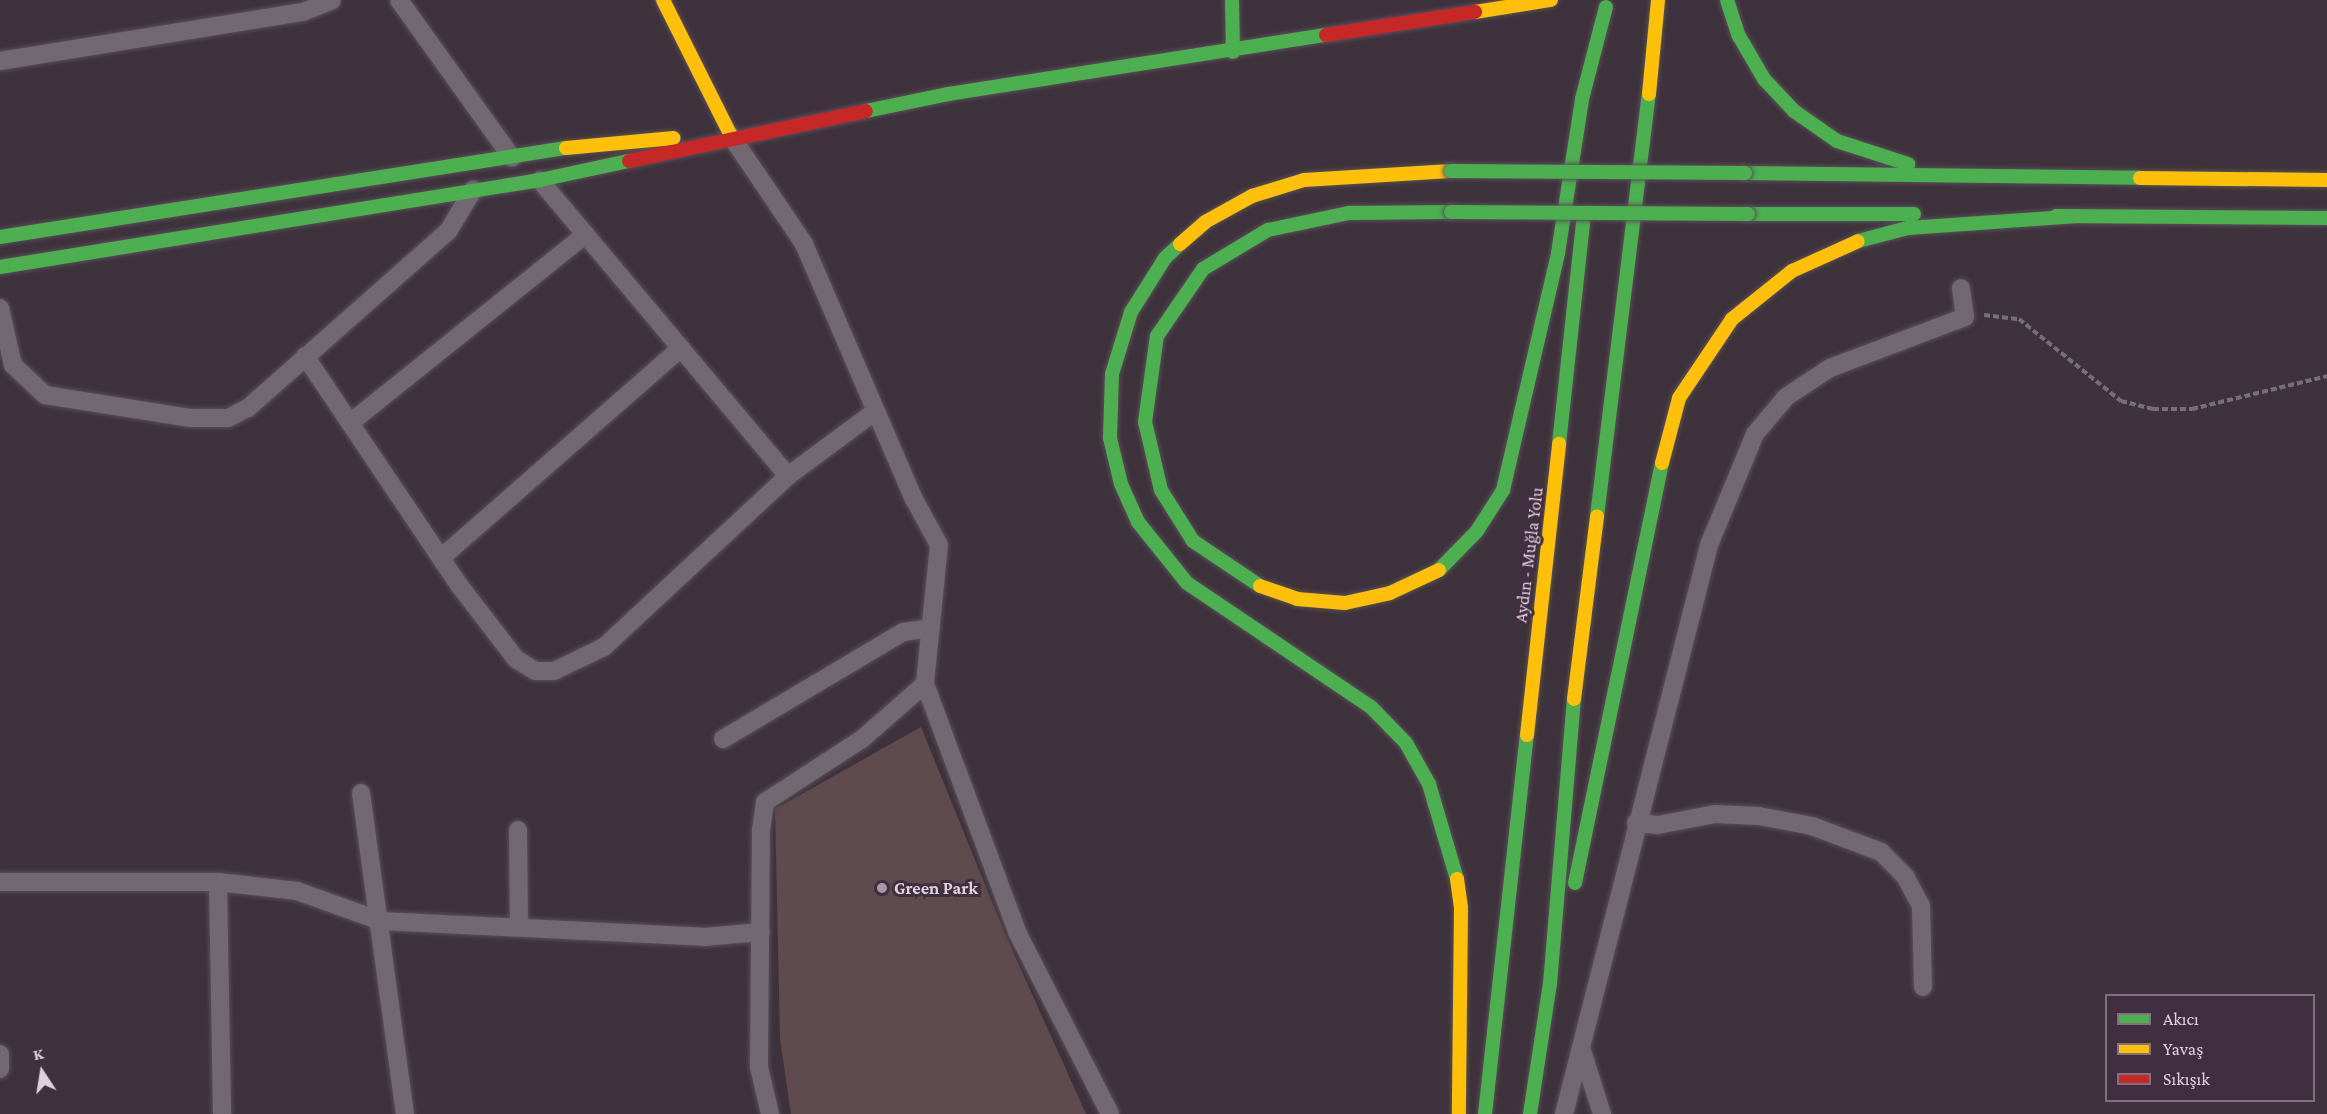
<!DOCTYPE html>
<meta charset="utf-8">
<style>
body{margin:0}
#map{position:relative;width:2327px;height:1114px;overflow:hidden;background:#3e323d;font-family:"Crimson Pro",serif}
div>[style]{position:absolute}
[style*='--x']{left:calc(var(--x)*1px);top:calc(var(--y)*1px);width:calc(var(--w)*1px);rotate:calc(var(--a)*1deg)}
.building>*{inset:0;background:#5f4a4d}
.path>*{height:4px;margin-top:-2px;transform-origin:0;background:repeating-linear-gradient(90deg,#776f76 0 6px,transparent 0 9px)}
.roads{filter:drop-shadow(0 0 2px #594f58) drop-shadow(0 0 2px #594f58)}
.street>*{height:18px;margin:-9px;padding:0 9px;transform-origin:9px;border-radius:9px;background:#726871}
.fast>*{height:14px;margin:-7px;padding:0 7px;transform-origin:7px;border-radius:7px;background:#4caf50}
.slow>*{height:14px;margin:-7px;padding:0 7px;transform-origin:7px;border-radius:7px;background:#ffc107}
.jam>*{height:14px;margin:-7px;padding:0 7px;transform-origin:7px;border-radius:7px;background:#c62828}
.bridges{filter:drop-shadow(0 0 2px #594f58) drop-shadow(0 0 2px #594f58)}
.fast-bridge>*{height:14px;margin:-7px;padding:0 7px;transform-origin:7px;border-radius:7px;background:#4caf50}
.dots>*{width:16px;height:16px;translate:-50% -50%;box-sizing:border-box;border:3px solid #422e41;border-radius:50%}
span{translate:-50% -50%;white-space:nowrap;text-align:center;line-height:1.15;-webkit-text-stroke:6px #422e41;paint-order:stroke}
.street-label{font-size:18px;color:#dfd2de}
.poi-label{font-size:18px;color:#dfd2de;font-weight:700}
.left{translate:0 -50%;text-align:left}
.legend{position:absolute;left:2105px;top:994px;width:210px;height:108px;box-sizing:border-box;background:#422e41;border:2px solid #817080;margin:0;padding:8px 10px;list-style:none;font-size:18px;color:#dfd2de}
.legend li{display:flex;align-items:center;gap:12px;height:30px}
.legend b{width:30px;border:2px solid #817080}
.north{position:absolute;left:12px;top:1042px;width:60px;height:60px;-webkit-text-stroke:4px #422e41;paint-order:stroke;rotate:348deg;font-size:16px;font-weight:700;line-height:24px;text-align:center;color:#dfd2de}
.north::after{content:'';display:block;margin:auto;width:21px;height:27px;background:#dfd2de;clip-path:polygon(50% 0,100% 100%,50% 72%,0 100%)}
</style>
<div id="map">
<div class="building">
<i style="clip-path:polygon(921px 727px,1006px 936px,1086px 1114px,791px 1114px,780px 1039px,775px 809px)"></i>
</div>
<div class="path">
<i style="--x:1984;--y:315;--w:35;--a:7"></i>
<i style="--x:2019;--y:319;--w:131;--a:38.8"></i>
<i style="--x:2121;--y:401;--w:33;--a:14"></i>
<i style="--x:2153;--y:409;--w:39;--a:0"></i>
<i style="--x:2192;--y:409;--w:139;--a:-13.7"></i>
</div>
<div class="roads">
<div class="street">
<i style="--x:399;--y:0;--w:194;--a:54.4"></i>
<i style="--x:0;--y:61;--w:307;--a:-9.2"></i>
<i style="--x:303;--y:12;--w:31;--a:-22"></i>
<i style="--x:731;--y:136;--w:130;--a:55.9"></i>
<i style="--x:804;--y:244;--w:278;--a:66.7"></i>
<i style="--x:914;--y:499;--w:52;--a:61.5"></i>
<i style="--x:939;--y:545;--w:140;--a:95.8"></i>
<i style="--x:925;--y:684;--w:84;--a:138.9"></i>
<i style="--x:862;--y:739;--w:116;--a:147"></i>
<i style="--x:765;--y:802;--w:27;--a:98"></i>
<i style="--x:761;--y:829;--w:238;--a:90.5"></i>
<i style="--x:759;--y:1067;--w:48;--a:76.8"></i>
<i style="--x:0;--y:308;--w:58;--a:77.2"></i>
<i style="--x:13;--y:365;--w:44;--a:43.2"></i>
<i style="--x:45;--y:395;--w:148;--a:9"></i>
<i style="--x:191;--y:418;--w:37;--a:0"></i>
<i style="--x:228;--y:418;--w:22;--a:-27"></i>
<i style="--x:248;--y:408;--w:268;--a:-41.5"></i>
<i style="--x:449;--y:230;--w:47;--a:-59"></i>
<i style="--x:305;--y:356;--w:276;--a:56.1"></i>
<i style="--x:459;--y:585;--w:93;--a:52.4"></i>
<i style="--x:516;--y:659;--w:22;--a:32"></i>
<i style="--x:535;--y:671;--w:19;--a:0"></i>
<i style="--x:554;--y:671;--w:55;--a:-25.6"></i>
<i style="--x:604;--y:647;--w:251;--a:-42.9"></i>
<i style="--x:788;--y:476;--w:386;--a:-130"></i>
<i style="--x:350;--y:423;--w:302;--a:-38.7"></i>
<i style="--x:788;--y:476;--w:109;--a:-36.5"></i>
<i style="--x:441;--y:558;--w:319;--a:-41.2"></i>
<i style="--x:925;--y:684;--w:265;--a:69.6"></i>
<i style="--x:1017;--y:932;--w:204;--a:62.9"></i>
<i style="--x:723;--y:739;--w:209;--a:-30.7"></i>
<i style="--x:903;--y:632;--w:28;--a:-8"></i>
<i style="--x:361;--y:793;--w:324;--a:82.2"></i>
<i style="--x:1636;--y:823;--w:22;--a:5"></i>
<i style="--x:1658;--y:825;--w:58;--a:-10.9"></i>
<i style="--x:1715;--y:814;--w:44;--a:2.6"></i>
<i style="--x:1759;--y:816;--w:54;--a:10.7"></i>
<i style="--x:1812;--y:826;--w:74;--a:20.6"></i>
<i style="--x:1881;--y:852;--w:34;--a:45"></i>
<i style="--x:1905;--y:876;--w:34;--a:62"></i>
<i style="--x:1921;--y:906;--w:81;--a:88.6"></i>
<i style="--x:518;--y:830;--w:95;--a:89.4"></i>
<i style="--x:0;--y:882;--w:218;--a:0"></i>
<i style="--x:218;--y:882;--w:80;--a:6.5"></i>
<i style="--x:297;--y:891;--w:89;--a:19.7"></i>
<i style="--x:381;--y:921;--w:323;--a:2.8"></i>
<i style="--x:704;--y:937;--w:57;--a:-5"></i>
<i style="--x:218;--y:882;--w:232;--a:89"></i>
<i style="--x:1581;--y:1048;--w:69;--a:72.3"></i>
<i style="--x:0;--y:1054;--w:15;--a:90"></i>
<i style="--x:1564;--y:1114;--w:587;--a:-75.7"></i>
<i style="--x:1709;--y:545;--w:120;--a:-67.5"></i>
<i style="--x:1755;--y:434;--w:48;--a:-50"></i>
<i style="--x:1786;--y:397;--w:53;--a:-33.4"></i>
<i style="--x:1830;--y:368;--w:144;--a:-20.7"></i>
<i style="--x:1965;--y:317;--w:29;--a:-98"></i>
</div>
<div class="fast">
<i style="--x:1232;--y:0;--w:52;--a:88.9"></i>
<i style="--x:1727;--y:0;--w:38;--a:72"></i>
<i style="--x:1739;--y:36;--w:50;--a:59.8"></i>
<i style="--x:1764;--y:79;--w:44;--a:46.8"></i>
<i style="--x:1794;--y:111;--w:52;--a:34.9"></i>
<i style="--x:1837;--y:141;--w:75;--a:17.9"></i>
<i style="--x:866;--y:111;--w:84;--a:-11.7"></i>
<i style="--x:948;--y:94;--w:383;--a:-8.9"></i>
<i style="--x:1745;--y:173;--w:395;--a:0.7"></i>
<i style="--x:1748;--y:214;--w:166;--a:0"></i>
<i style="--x:2056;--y:216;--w:271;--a:0.4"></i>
<i style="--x:0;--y:237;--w:573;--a:-8.94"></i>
<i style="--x:1858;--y:241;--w:52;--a:-14.6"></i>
<i style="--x:1908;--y:228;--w:170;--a:-4"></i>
<i style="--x:1180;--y:244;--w:21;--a:137"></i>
<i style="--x:1165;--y:258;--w:64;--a:122.2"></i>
<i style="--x:1131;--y:312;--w:65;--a:107"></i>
<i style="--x:1112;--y:374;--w:64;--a:91.8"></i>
<i style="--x:1110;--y:438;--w:47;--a:76.6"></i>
<i style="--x:1121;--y:484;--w:42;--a:65.9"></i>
<i style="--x:1138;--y:522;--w:78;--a:51.2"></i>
<i style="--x:1187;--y:583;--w:222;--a:34"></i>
<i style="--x:1371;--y:707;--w:50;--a:45.8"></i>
<i style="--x:1406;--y:743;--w:47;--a:60.7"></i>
<i style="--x:1429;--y:784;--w:99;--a:73.6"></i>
<i style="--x:0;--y:267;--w:547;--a:-9.15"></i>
<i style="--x:540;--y:180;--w:91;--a:-12.1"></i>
<i style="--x:1559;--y:444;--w:222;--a:-83.8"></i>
<i style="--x:1597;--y:516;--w:425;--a:-83"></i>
<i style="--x:1439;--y:570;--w:54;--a:-45.7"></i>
<i style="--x:1477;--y:531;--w:49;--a:-57.6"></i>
<i style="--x:1503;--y:490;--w:243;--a:-76.9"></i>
<i style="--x:1558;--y:253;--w:156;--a:-81.1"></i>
<i style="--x:1582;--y:99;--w:95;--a:-75.4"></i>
<i style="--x:1260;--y:586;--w:81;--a:-146.1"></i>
<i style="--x:1193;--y:541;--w:60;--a:-122.1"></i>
<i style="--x:1161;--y:490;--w:70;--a:-103.2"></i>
<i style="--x:1145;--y:422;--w:87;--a:-82.1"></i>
<i style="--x:1157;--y:336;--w:81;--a:-55.5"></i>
<i style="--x:1203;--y:269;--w:76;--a:-31"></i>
<i style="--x:1268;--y:230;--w:83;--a:-11.9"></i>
<i style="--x:1349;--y:213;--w:102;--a:-0.6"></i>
<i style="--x:1575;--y:883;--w:429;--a:-78.3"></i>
<i style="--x:1485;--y:1114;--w:381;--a:-83.7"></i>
<i style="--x:1530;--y:1114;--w:132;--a:-81.3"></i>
<i style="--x:1550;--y:984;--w:286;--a:-85.2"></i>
</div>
<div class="slow">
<i style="--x:663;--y:0;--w:152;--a:63.4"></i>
<i style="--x:1475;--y:12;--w:77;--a:-9"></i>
<i style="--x:1649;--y:94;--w:94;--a:-84.5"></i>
<i style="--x:566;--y:148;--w:108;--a:-5.3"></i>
<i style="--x:2140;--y:178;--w:187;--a:0.6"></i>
<i style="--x:1180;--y:244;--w:33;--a:-41"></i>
<i style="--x:1205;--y:222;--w:54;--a:-29"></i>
<i style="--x:1252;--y:196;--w:54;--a:-17.1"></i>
<i style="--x:1304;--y:180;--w:147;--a:-3.5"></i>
<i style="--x:1662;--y:463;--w:67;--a:-75.3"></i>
<i style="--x:1679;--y:398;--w:95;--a:-56.1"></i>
<i style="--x:1732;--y:319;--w:77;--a:-38.7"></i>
<i style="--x:1792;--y:271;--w:72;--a:-24.4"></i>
<i style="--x:1260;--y:586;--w:39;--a:19"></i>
<i style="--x:1297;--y:599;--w:48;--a:4.8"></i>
<i style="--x:1345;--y:603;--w:46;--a:-12.5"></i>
<i style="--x:1390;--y:593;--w:54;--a:-25.1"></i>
<i style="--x:1574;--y:699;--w:184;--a:-82.8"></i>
<i style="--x:1527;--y:735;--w:293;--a:-83.7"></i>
<i style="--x:1457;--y:879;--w:29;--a:82"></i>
<i style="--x:1461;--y:908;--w:206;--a:90.6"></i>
</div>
<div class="jam">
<i style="--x:1326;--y:35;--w:151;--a:-8.8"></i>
<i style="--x:629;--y:161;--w:242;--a:-11.9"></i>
</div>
</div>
<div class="bridges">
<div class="fast-bridge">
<i style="--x:1451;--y:171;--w:294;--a:0.4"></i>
<i style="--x:1451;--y:212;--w:297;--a:0.4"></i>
</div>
</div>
<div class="dots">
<i style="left:882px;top:888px;background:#a79aa6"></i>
</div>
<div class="street-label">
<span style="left:1529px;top:555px;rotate:-83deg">Aydın - Muğla Yolu</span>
</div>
<div class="poi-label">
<span class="left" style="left:894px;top:888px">Green Park</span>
</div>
<ul class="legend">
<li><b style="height:8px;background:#4caf50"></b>Akıcı</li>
<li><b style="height:8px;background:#ffc107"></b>Yavaş</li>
<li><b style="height:8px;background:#c62828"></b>Sıkışık</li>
</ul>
<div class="north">K</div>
</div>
